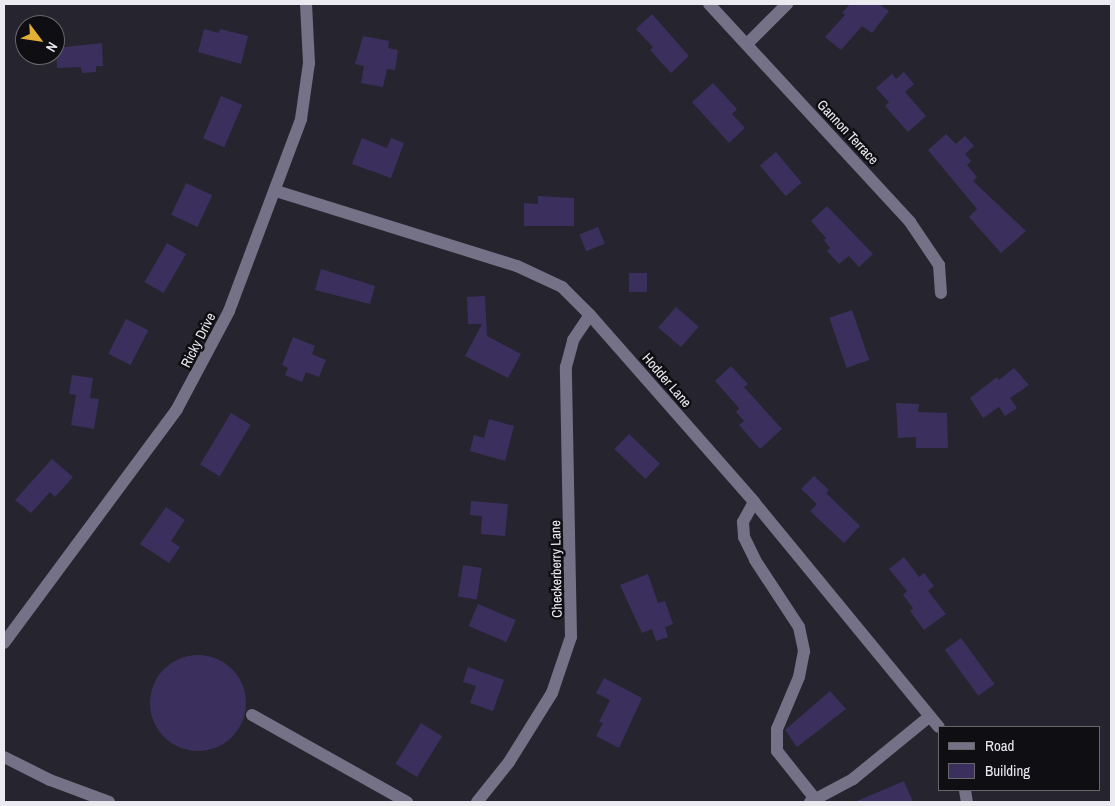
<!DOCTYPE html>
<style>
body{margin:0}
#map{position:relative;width:1115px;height:806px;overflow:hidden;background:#26242e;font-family:"Archivo Narrow",sans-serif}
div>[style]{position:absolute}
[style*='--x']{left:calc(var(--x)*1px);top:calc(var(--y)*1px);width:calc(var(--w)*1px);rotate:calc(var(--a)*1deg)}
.building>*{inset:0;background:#3b305d;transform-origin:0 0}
.round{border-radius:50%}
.minor>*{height:12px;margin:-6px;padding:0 6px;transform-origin:6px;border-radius:6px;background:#757187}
span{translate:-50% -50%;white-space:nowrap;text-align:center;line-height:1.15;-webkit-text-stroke:5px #0f0e12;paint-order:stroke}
.street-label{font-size:14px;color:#ebeaf0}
.frame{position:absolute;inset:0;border:5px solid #ebeaf0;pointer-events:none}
.legend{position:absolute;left:938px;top:726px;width:162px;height:65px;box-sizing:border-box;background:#0f0e12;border:1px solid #67666b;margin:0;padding:6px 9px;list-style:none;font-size:15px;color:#ebeaf0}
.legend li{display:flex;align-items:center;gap:10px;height:25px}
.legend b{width:25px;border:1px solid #67666b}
.north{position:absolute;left:15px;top:15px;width:50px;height:50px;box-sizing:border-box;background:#0f0e12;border:1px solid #67666b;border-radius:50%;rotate:121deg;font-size:14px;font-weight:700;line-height:20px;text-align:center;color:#ebeaf0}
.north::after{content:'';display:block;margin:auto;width:18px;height:22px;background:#e3ae35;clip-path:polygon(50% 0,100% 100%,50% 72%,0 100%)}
</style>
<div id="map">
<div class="building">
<i style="clip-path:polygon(850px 4px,879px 4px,889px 11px,872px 33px,862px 26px,841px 50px,825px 37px,845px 15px,842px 13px)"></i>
<i style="clip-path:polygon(652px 14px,689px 56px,671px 73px,650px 50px,653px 47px,636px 29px)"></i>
<i style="clip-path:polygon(204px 29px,219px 33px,220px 29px,248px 36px,241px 64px,198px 52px)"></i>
<i style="clip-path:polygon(363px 36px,389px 41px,388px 48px,398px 50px,395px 70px,387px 69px,383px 87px,361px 83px,364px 66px,355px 64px)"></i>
<i style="clip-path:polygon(102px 43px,103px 66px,96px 66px,96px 72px,82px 73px,81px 67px,57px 68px,56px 48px)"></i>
<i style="clip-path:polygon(904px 72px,914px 84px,905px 92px,926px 116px,908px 132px,885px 106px,889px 102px,876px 88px,892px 74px,896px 79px)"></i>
<i style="clip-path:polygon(713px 83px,737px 109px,732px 114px,745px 128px,729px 143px,692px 102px)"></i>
<i style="left:221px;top:96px;width:23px;height:46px;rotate:23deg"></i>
<i style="clip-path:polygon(946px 134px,956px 144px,965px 136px,974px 146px,965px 154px,971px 161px,967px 165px,977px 177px,973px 181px,1026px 231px,1001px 253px,969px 217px,977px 209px,928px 150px)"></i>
<i style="clip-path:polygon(362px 138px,387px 148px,391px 138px,404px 143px,391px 178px,352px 164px)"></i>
<i style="left:776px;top:152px;width:40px;height:21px;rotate:50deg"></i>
<i style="left:186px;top:183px;width:29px;height:35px;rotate:25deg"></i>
<i style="clip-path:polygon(538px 196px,574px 198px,574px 226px,524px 226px,524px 203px,538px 204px)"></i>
<i style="clip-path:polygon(827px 206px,873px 254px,859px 267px,849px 256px,839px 264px,827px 251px,830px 248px,824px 240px,826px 238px,811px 221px)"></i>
<i style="left:598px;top:227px;width:18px;height:20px;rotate:68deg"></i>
<i style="left:167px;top:243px;width:22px;height:45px;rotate:30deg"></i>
<i style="clip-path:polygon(321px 269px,375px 286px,370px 304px,315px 290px)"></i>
<i style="left:629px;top:273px;width:18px;height:19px"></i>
<i style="clip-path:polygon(485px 296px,487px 336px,521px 354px,508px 378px,465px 356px,482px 324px,468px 324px,467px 297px)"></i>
<i style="left:676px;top:307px;width:30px;height:27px;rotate:41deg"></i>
<i style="left:852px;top:310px;width:53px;height:24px;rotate:71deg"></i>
<i style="left:126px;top:319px;width:25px;height:39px;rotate:27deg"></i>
<i style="clip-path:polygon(293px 337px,315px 346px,312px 354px,326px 360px,319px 377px,306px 372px,302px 382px,285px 375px,288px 368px,282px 365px)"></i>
<i style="clip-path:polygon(731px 366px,748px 384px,744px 387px,782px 429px,760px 449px,739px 425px,744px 421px,736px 412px,739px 408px,715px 381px)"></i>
<i style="clip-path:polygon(1014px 368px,1029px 385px,1010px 398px,1017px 408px,1005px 416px,999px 407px,983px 418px,970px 398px,997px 377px,999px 380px)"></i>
<i style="clip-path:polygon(72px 375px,93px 378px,90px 398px,99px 399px,94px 429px,71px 425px,76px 395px,69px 394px)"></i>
<i style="clip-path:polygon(896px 403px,919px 404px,918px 412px,947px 413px,948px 448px,916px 448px,916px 437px,898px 438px)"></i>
<i style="left:231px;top:413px;width:23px;height:60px;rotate:31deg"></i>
<i style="clip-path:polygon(489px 419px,514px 426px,505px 461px,470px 451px,474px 435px,484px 438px)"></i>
<i style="left:629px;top:434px;width:43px;height:21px;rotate:44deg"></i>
<i style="clip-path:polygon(52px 459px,73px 477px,55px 497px,50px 492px,31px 513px,15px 500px)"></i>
<i style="clip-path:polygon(814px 476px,829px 490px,826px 493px,860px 526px,844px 543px,810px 511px,817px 504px,801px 489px)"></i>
<i style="clip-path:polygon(471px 501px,508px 504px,505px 536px,481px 534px,482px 516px,470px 515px)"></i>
<i style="clip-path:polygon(166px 507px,185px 520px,171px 541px,180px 547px,169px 563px,140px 544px)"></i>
<i style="clip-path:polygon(904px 557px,919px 577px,924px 573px,934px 586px,928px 591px,946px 614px,924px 630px,910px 611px,913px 608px,903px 595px,907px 591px,889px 569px)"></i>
<i style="left:463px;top:565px;width:19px;height:32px;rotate:9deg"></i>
<i style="clip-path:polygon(648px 574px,658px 603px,665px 601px,673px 624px,665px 627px,668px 637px,656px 641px,652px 629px,642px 633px,620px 585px)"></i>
<i style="left:478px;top:604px;width:41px;height:24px;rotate:23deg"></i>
<i style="left:961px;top:638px;width:57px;height:20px;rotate:54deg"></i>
<i class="round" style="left:150px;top:655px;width:96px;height:96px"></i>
<i style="clip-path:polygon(468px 667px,504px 680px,493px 711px,470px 703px,476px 686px,463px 682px)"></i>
<i style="clip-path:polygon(604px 678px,642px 698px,619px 748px,596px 736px,603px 723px,599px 722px,610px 700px,596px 693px)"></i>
<i style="clip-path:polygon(830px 691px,846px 709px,797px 747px,785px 730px)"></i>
<i style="left:421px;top:723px;width:25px;height:48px;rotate:32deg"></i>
<i style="clip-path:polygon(904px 781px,913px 802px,855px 802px)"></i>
</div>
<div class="minor">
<i style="--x:709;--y:4;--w:297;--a:47.3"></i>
<i style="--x:910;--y:222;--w:52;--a:56"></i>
<i style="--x:939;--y:265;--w:28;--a:86"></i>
<i style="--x:747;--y:44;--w:57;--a:-45"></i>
<i style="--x:276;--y:191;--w:252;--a:17.3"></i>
<i style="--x:517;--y:266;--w:50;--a:25"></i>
<i style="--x:562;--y:287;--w:40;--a:45"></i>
<i style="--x:590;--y:315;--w:249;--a:48.7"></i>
<i style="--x:754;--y:502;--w:291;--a:50.6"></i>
<i style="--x:754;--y:502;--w:23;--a:119"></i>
<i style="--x:743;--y:522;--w:15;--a:86"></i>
<i style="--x:744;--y:537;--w:25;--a:64"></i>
<i style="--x:755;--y:560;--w:80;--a:56.7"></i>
<i style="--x:799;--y:627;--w:25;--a:78"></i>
<i style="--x:804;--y:651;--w:26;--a:101"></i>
<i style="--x:799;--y:677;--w:56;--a:112.9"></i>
<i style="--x:777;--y:729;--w:22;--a:90"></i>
<i style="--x:777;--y:751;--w:63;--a:51.5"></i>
<i style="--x:4;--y:643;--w:291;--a:-53.5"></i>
<i style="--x:177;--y:409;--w:111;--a:-62"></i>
<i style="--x:229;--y:311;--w:205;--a:-69.4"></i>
<i style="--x:301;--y:119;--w:57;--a:-81.9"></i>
<i style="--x:309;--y:63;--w:59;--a:-92.9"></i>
<i style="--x:252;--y:715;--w:178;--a:29.3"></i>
<i style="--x:4;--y:757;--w:51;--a:26.6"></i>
<i style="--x:50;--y:780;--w:63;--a:20.4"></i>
<i style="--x:965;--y:790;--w:12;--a:81"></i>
<i style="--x:477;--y:802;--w:51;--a:-51.3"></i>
<i style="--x:509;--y:762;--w:81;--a:-58.1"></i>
<i style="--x:552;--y:693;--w:59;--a:-71.3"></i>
<i style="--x:571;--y:637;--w:270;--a:-91.1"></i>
<i style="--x:566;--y:367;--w:28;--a:-75"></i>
<i style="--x:573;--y:340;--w:30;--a:-56"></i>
<i style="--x:810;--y:802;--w:49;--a:-28.1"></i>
<i style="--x:853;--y:779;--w:99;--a:-39.3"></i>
</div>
<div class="street-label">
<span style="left:848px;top:132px;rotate:47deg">Gannon Terrace</span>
<span style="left:198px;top:340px;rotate:-63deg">Ricky Drive</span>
<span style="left:667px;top:380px;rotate:49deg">Hodder Lane</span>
<span style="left:556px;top:569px;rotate:-91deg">Checkerberry Lane</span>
</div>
<div class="frame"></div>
<ul class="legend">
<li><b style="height:6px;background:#757187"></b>Road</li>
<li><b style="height:14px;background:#3b305d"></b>Building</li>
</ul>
<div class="north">N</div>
</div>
